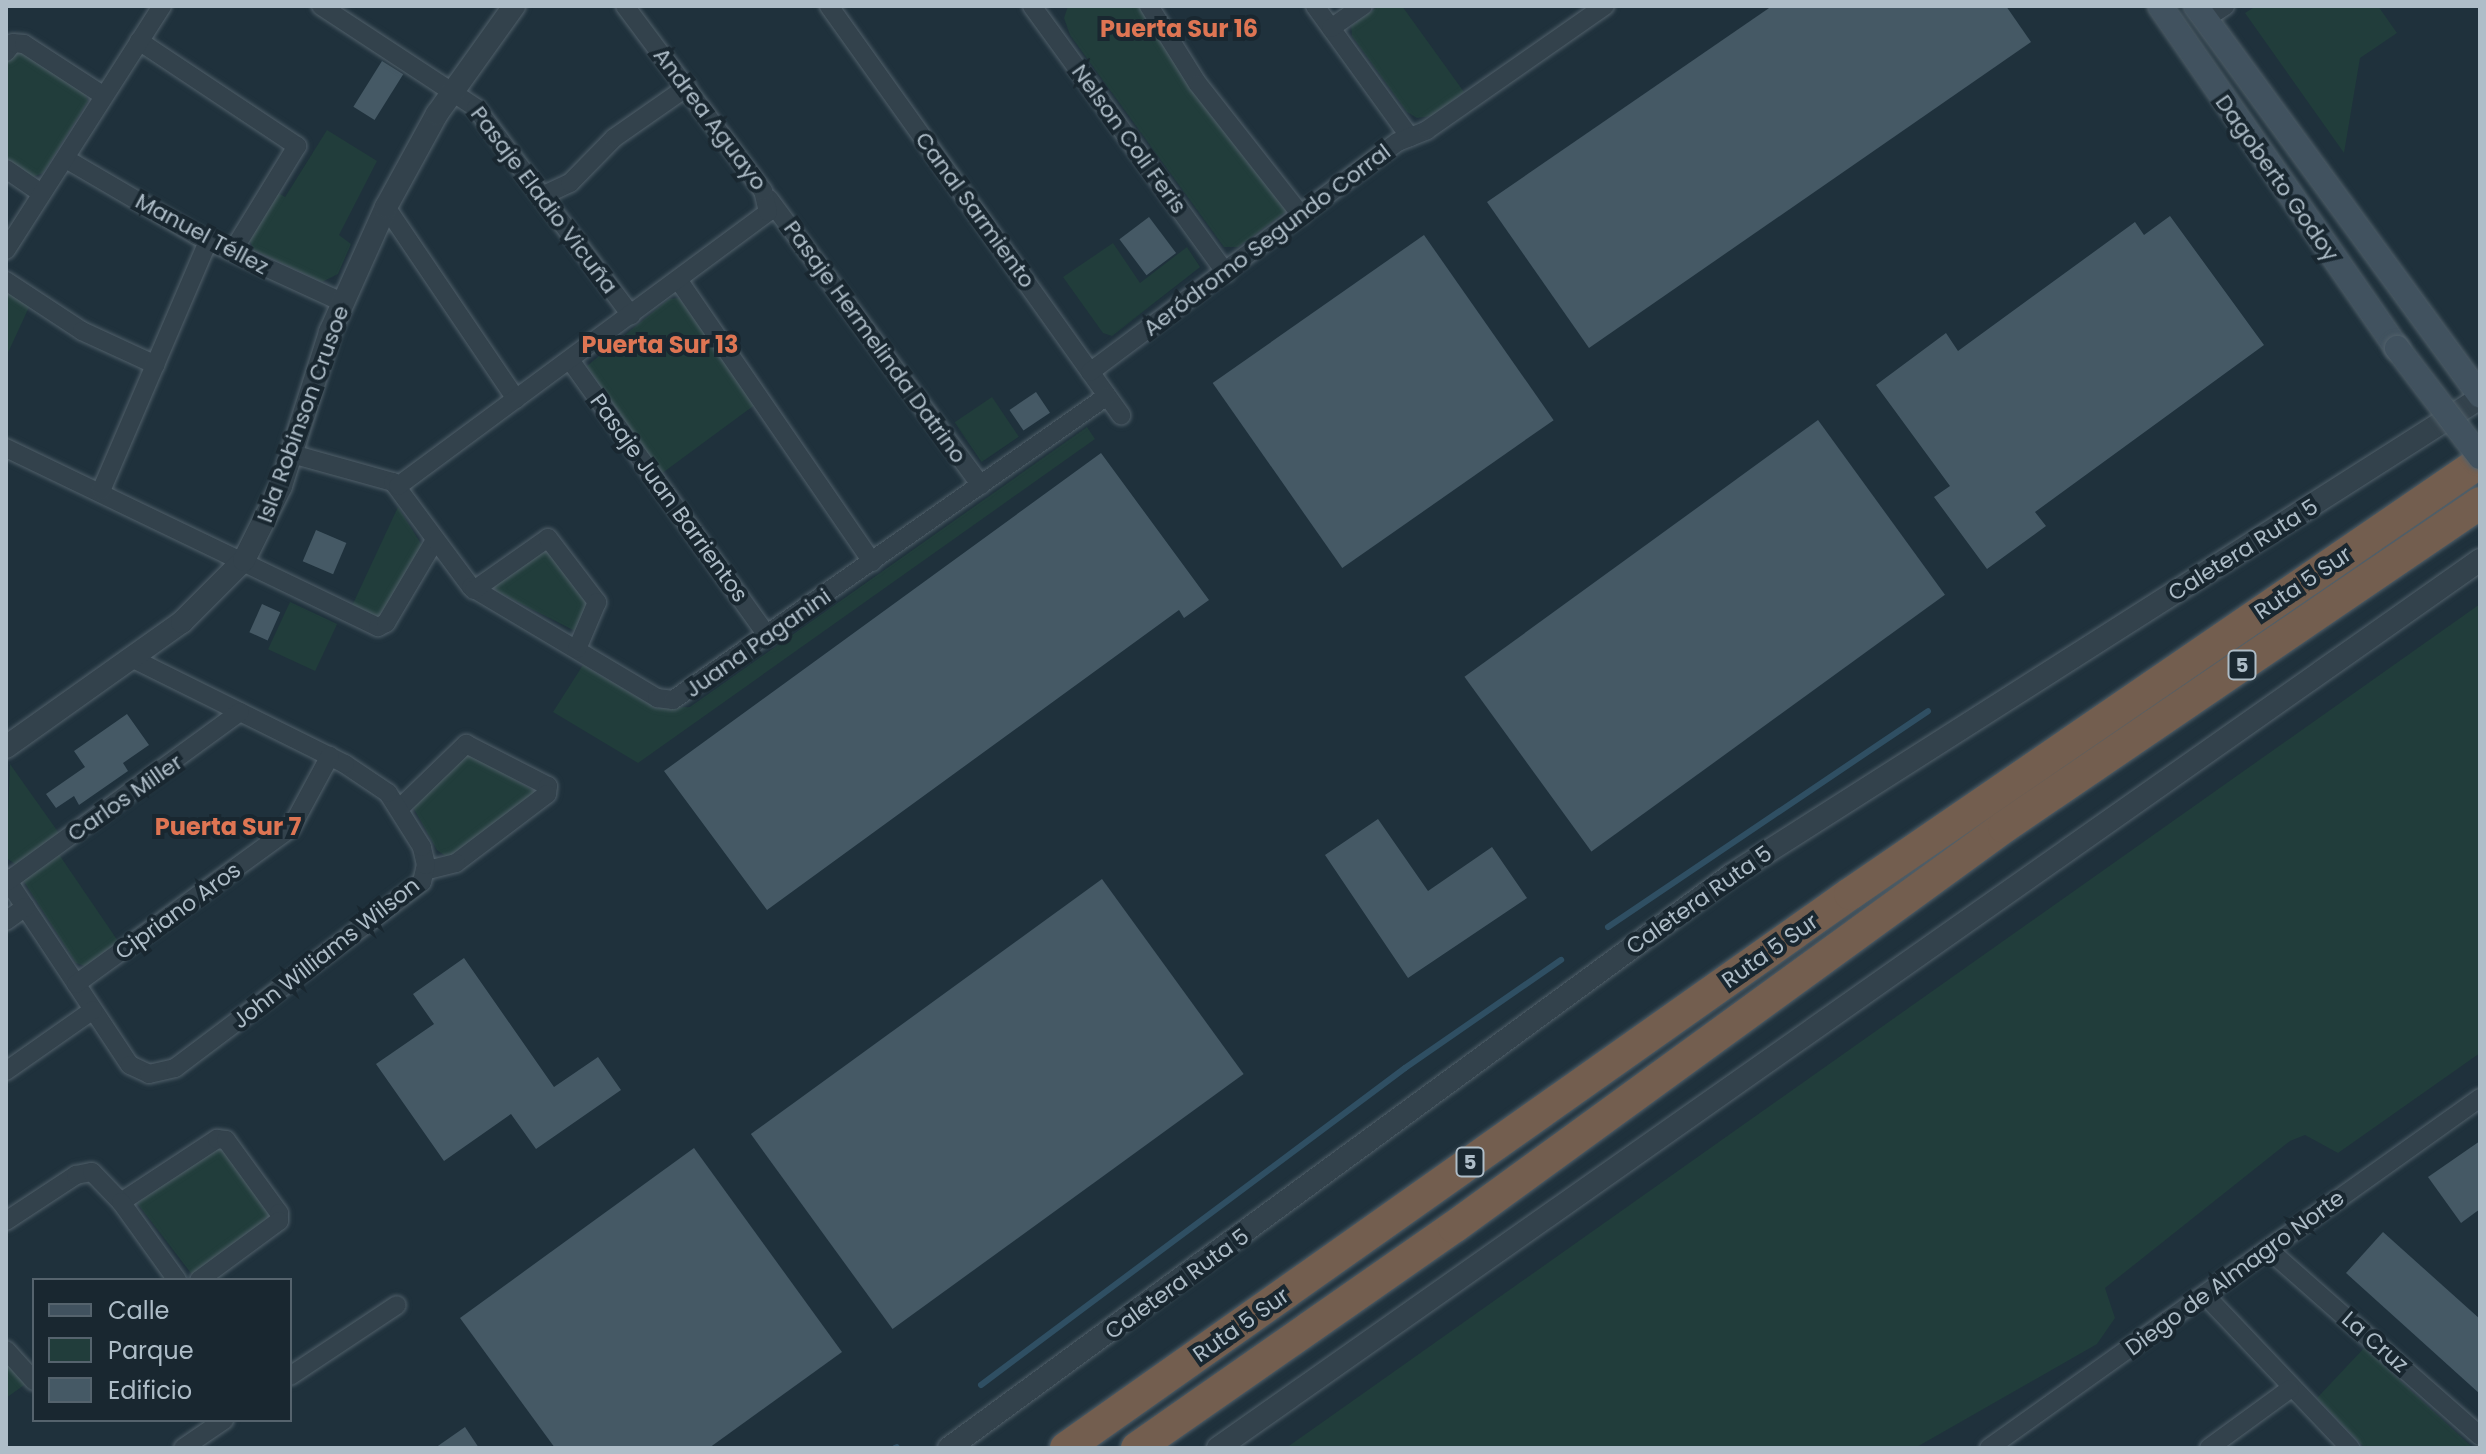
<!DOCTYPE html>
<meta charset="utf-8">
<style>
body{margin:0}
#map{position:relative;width:2486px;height:1454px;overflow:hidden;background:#1f313c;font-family:Poppins,sans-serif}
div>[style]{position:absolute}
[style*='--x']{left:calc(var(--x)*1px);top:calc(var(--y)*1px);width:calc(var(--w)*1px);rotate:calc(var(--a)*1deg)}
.green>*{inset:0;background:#213d3b;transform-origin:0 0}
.stream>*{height:6px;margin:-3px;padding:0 3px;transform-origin:3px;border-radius:3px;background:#2f4f63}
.building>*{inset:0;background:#455965;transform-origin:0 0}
.roads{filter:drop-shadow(0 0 2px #51606a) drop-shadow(0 0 2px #51606a)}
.minor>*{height:18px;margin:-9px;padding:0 9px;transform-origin:9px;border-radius:9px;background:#33424c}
.tertiary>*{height:22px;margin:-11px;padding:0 11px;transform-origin:11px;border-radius:11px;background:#33424c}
.secondary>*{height:24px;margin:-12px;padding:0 12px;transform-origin:12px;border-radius:12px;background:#41525f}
.motorway>*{height:32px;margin:-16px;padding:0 16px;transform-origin:16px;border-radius:16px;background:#735e4f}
.bridges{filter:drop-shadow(0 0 2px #51606a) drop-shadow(0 0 2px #51606a)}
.secondary-bridge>*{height:24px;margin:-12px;padding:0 12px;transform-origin:12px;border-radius:12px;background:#41525f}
span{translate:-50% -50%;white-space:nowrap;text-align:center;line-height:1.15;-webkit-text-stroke:8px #192730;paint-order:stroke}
.shield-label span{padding:2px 6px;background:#192730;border:2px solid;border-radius:6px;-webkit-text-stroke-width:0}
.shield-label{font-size:20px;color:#aebdc8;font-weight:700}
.street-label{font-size:22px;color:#aebdc8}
.neighbourhood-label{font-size:24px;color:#de7553;font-weight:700}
.frame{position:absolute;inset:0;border:8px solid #aebdc8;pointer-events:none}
.legend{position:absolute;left:32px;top:1278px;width:260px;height:144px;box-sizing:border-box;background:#192730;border:2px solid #55636d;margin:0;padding:10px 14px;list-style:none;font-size:24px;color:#aebdc8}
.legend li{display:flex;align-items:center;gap:16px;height:40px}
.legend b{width:40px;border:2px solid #55636d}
</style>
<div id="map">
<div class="green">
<i style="clip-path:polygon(1068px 6px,1140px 6px,1287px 209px,1284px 213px,1238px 247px,1224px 247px,1070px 35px,1064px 18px)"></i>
<i style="clip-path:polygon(1379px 6px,1402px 6px,1464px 92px,1432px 116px,1417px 118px,1407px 112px,1352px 36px,1351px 26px)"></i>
<i style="clip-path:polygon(2256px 6px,2378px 6px,2397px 33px,2360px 58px,2344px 153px,2245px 13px)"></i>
<i style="clip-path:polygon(23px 50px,85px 93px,88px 101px,43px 173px,32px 177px,6px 162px,6px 61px)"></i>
<i style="clip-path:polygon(327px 130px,377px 161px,339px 235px,351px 244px,338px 274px,322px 282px,254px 250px,249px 239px,278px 193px,285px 197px)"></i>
<i style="clip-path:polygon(1113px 243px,1140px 283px,1187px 247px,1200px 267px,1112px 336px,1103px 333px,1063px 277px)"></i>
<i style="clip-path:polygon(6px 290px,30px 305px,6px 357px)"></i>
<i style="clip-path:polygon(679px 298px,756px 404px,661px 474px,587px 366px,669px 299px)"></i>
<i style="left:992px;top:397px;width:48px;height:45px;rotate:56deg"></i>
<i style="clip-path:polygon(1087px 427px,1095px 439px,638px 763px,553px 712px,583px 665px,656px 708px,690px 707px)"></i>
<i style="clip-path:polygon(398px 507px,423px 547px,382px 617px,374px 618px,351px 608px)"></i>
<i style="clip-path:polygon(547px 547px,590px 600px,575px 631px,496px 591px,494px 586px)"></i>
<i style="left:290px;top:602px;width:52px;height:52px;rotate:25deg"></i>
<i style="clip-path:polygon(2480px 604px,2480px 1053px,2338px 1153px,2305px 1135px,2290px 1141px,2105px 1288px,2115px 1318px,2097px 1344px,1915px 1448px,1286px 1448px)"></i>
<i style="clip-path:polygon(465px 751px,536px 792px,448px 858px,437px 850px,413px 807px)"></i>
<i style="clip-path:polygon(10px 764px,61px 836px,17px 865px,6px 858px)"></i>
<i style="clip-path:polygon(58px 853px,120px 944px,88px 967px,76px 963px,23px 880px)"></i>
<i style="clip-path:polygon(215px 1147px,223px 1149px,267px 1205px,271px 1218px,194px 1277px,137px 1203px)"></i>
<i style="clip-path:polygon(2364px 1348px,2380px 1362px,2473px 1448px,2365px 1448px,2317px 1398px)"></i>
<i style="clip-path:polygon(6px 1359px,27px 1383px,6px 1398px)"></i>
</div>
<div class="stream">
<i style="--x:1608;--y:927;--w:386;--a:-34"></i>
<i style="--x:981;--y:1385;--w:529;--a:-36.78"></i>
<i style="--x:1405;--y:1068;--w:190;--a:-34.7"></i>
<i style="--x:895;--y:1448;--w:2;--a:-27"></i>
</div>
<div class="building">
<i style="clip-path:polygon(1772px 6px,2006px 6px,2031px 42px,1589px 348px,1487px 202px)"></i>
<i style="left:382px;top:61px;width:25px;height:54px;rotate:32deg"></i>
<i style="clip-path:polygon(2170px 216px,2264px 345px,2035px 512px,2046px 526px,1987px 569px,1934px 497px,1950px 486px,1876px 385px,1946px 333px,1958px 351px,2135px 222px,2144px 235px)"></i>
<i style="left:1149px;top:217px;width:45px;height:37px;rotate:53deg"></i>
<i style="left:1424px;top:235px;width:226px;height:258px;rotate:55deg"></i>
<i style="left:1036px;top:392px;width:25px;height:32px;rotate:56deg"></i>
<i style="left:1818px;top:420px;width:216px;height:437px;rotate:54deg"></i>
<i style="clip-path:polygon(1101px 453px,1209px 600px,1184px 618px,1179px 610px,767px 910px,664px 771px)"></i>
<i style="left:316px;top:530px;width:33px;height:34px;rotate:23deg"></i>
<i style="left:262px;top:604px;width:20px;height:31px;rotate:24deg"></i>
<i style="clip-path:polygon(127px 714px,149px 745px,123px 763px,128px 771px,79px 805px,74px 796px,56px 808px,46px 794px,85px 767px,74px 751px)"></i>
<i style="clip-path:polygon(1378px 819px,1428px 891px,1492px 847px,1527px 898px,1408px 978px,1325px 855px)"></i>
<i style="left:1102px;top:879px;width:241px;height:434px;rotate:54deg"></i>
<i style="clip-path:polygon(464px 958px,554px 1087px,598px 1057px,621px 1090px,536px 1149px,511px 1114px,444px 1161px,376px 1064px,434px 1024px,413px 994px)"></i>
<i style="clip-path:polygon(2480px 1141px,2480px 1209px,2461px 1223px,2428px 1177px)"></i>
<i style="clip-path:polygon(694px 1148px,842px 1352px,709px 1448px,555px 1448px,460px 1318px)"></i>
<i style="clip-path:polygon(2383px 1232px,2480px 1319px,2480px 1394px,2346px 1273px)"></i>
<i style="clip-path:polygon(465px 1427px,479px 1448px,435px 1448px)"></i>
</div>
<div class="roads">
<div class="minor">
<i style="--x:321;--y:6;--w:186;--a:33.3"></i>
<i style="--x:476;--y:108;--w:259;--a:53.2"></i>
<i style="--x:829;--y:6;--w:503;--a:54.48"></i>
<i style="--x:1032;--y:6;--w:330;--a:54"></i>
<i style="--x:1149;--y:6;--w:92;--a:57.9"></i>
<i style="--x:1198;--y:84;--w:167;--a:51.8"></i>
<i style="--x:1315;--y:6;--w:162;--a:54.1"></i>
<i style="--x:2205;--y:19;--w:24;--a:-33"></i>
<i style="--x:1331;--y:28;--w:39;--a:-35"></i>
<i style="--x:139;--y:41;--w:190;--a:33.6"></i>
<i style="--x:297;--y:146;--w:124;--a:121.5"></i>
<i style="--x:6;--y:52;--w:11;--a:-52"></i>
<i style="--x:13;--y:43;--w:11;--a:5"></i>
<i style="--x:24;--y:44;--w:95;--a:33"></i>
<i style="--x:66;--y:159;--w:151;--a:30.3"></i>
<i style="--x:196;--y:235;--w:161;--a:24.7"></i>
<i style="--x:6;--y:169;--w:42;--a:34.4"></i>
<i style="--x:544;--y:195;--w:29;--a:-25"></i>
<i style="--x:570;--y:183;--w:63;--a:-45.6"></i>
<i style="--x:614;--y:138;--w:89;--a:-34.9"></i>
<i style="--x:769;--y:199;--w:356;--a:53.5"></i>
<i style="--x:386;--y:207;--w:232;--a:55.9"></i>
<i style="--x:6;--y:250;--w:290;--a:-57.4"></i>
<i style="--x:6;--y:281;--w:91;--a:33.3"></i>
<i style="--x:82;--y:331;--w:81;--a:24.7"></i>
<i style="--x:679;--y:281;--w:341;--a:55.5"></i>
<i style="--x:570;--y:360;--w:340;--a:54.4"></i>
<i style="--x:1090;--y:372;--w:384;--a:-36.8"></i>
<i style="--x:1398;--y:142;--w:31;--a:-22"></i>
<i style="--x:1427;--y:130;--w:217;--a:-34.9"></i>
<i style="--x:6;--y:448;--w:413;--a:25.7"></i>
<i style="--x:378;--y:627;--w:9;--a:-27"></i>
<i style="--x:386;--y:623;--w:96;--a:-59.4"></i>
<i style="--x:292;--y:454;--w:105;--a:15.5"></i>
<i style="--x:393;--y:482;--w:131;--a:53.4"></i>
<i style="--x:471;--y:587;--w:217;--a:30.8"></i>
<i style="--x:657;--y:698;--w:16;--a:7"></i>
<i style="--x:673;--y:700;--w:530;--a:-35.01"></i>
<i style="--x:398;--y:486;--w:460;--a:-36.5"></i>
<i style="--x:768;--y:212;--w:22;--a:-103"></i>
<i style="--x:763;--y:191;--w:231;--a:-126.7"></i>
<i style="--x:101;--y:491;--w:272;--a:-66.8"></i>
<i style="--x:474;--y:590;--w:90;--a:-35.1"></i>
<i style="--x:548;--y:538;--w:81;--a:52.6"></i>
<i style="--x:597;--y:602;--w:51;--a:113.1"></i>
<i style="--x:401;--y:807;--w:91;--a:-44.1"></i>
<i style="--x:466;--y:744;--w:92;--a:27.1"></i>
<i style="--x:548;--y:786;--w:8;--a:97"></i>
<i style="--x:547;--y:794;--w:114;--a:142.8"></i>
<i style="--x:456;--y:863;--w:32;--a:166"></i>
<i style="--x:6;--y:878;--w:224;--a:56.5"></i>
<i style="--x:130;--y:1065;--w:21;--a:25"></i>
<i style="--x:149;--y:1074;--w:27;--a:-13"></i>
<i style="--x:175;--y:1068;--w:309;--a:-37"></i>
<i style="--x:422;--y:882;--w:17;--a:-77"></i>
<i style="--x:426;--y:865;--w:18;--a:-103"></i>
<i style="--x:422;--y:847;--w:64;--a:-122.2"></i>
<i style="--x:388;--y:793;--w:52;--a:-146"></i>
<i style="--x:345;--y:764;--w:239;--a:-153.6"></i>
<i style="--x:8;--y:881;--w:287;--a:-36.1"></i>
<i style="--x:6;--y:921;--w:24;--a:-36"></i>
<i style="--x:76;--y:984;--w:266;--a:-36"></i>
<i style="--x:291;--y:828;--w:82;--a:-61.6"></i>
<i style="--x:6;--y:1071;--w:106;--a:-35"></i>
<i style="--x:121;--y:1202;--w:115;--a:-33.3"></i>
<i style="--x:217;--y:1139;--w:9;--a:6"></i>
<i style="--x:226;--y:1140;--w:90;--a:54"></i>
<i style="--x:279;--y:1213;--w:8;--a:90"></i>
<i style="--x:279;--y:1221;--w:99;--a:143.6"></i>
<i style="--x:6;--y:1221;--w:84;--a:-33.3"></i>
<i style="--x:76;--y:1175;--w:16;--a:-11"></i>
<i style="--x:92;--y:1172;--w:42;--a:46"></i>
<i style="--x:121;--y:1202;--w:96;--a:54.3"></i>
<i style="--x:2269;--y:1250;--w:281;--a:41.4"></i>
<i style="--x:2205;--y:1295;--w:211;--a:46.5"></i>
<i style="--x:6;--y:1350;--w:42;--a:47.9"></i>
<i style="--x:290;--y:1376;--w:128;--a:-33.6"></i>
<i style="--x:183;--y:1448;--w:50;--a:-34.3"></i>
<i style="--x:1989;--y:1448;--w:603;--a:-35.48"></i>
<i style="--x:2209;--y:1448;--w:100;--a:-36.1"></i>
</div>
<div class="tertiary">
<i style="--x:6;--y:747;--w:216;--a:-35.4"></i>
<i style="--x:182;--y:622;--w:88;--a:-45"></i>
<i style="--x:244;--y:560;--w:83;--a:-63.4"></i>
<i style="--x:281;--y:486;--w:162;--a:-72.3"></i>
<i style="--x:330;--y:332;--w:137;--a:-65.9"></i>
<i style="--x:386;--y:207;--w:106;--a:-61.3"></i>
<i style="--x:437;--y:114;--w:133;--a:-54.5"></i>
<i style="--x:949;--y:1448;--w:969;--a:-36.23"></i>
<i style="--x:1731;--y:875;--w:888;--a:-32.49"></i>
<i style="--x:1218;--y:1448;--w:1543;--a:-35.13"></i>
</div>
<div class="secondary">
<i style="--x:2160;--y:6;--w:416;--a:55.3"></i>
<i style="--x:2196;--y:6;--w:482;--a:53.9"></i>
</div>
<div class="motorway">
<i style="--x:1066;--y:1448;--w:960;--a:-35.25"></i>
<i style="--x:1850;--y:894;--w:764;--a:-34.44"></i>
<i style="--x:1137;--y:1448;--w:386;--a:-34.9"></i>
<i style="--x:1454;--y:1227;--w:680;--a:-36.03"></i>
<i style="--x:2004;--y:827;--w:576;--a:-34.24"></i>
</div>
</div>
<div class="bridges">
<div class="secondary-bridge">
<i style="--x:2397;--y:348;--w:137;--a:52.7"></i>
</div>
</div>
<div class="shield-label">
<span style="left:2242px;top:665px">5</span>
<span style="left:1470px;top:1162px">5</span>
</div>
<div class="street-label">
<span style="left:710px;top:119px;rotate:53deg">Andrea Aguayo</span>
<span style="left:1129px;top:139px;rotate:54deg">Nelson Coli Feris</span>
<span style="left:2277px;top:178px;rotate:55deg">Dagoberto Godoy</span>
<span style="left:544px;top:200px;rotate:53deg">Pasaje Eladio Vicuña</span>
<span style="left:975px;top:210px;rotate:54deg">Canal Sarmiento</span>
<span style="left:202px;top:234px;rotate:28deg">Manuel Téllez</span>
<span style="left:1267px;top:240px;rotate:-37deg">Aeródromo Segundo Corral</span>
<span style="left:875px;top:342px;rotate:54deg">Pasaje Hermelinda Datrino</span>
<span style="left:303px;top:414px;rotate:-70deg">Isla Robinson Crusoe</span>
<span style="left:669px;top:498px;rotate:54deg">Pasaje Juan Barrientos</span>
<span style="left:2243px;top:550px;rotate:-32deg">Caletera Ruta 5</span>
<span style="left:2303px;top:583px;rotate:-34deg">Ruta 5 Sur</span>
<span style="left:758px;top:643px;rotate:-35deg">Juana Paganini</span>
<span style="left:125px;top:798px;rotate:-35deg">Carlos Miller</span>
<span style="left:1699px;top:900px;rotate:-35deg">Caletera Ruta 5</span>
<span style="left:178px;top:911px;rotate:-36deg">Cipriano Aros</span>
<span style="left:1770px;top:951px;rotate:-35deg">Ruta 5 Sur</span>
<span style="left:326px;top:953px;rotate:-38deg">John Williams Wilson</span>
<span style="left:2235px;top:1273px;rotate:-36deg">Diego de Almagro Norte</span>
<span style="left:1177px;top:1284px;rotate:-36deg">Caletera Ruta 5</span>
<span style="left:1241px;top:1325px;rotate:-35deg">Ruta 5 Sur</span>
<span style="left:2375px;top:1342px;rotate:41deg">La Cruz</span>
</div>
<div class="neighbourhood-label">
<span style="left:1179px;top:29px">Puerta Sur 16</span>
<span style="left:660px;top:345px">Puerta Sur 13</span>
<span style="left:228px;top:827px">Puerta Sur 7</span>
</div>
<div class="frame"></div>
<ul class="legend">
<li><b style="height:10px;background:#41525f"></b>Calle</li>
<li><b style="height:22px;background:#213d3b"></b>Parque</li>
<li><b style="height:22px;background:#455965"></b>Edificio</li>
</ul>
</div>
